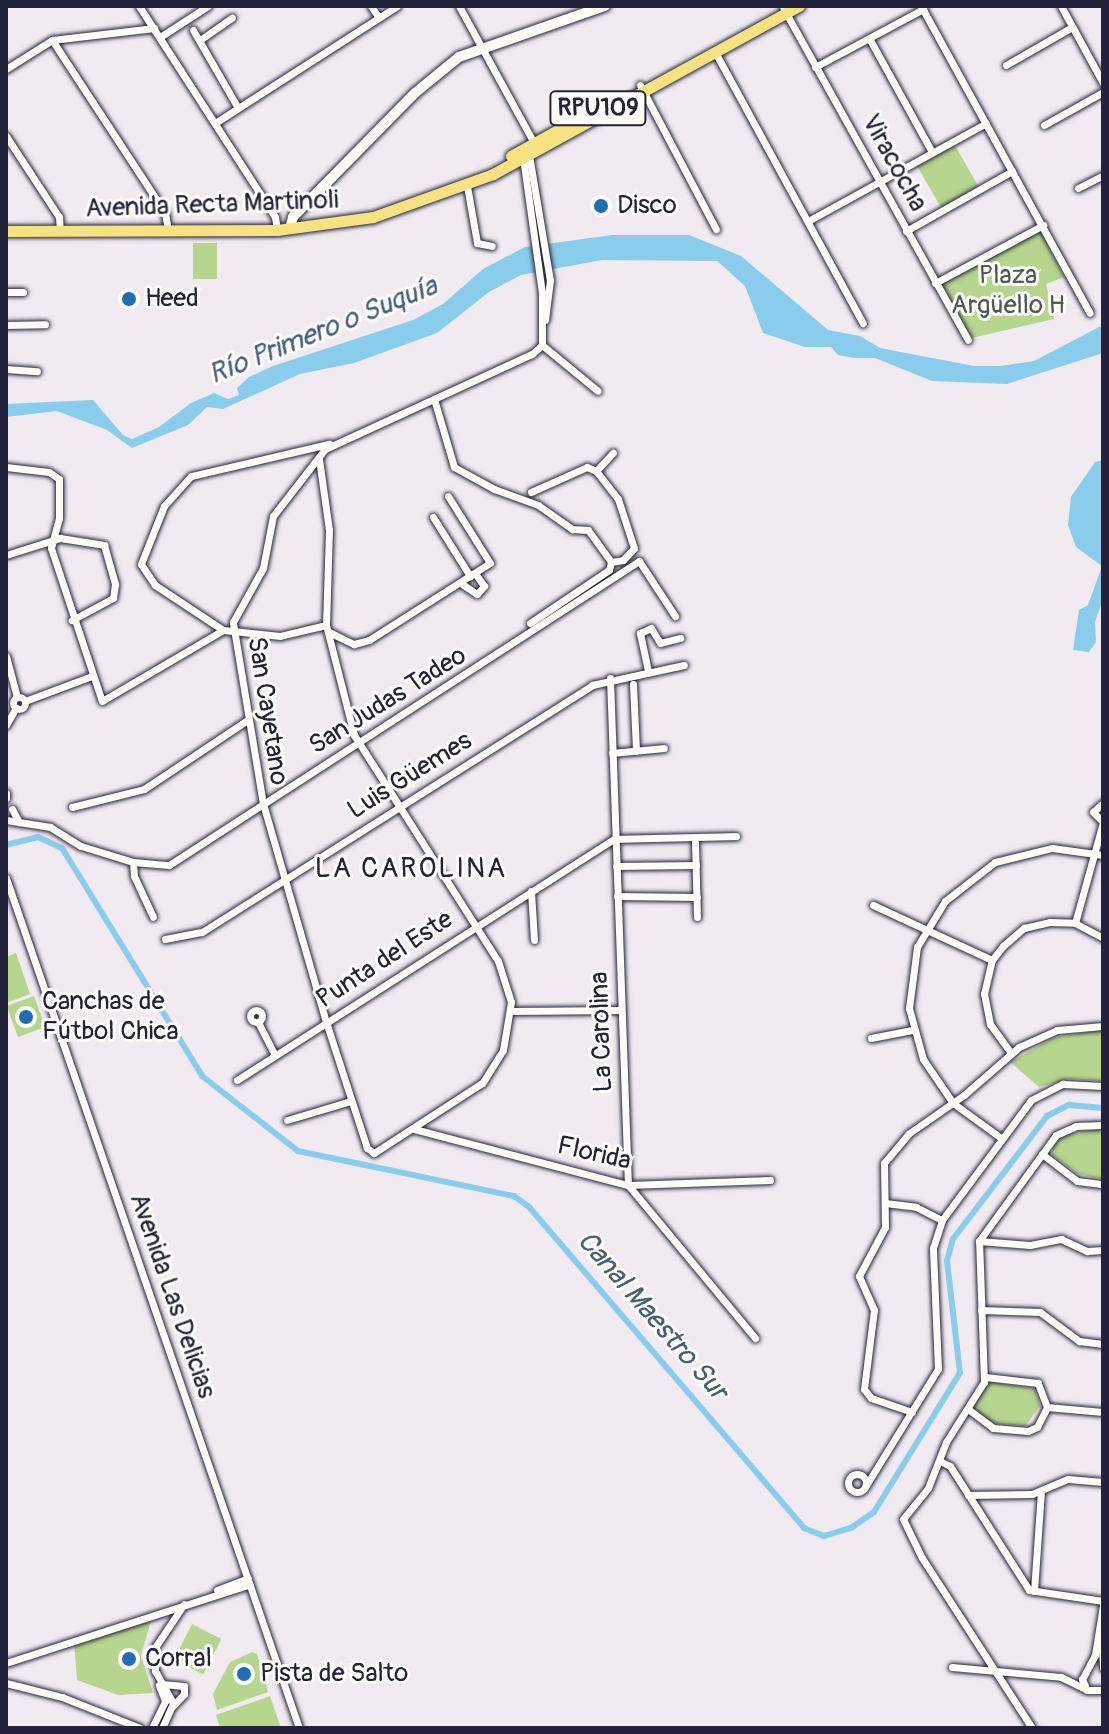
<!DOCTYPE html>
<meta charset="utf-8">
<style>
body{margin:0}
#map{position:relative;width:1109px;height:1734px;overflow:hidden;background:#f1ebf1;font-family:Pangolin,sans-serif}
div>[style]{position:absolute}
[style*='--x']{left:calc(var(--x)*1px);top:calc(var(--y)*1px);width:calc(var(--w)*1px);rotate:calc(var(--a)*1deg)}
.green>*{inset:0;background:#b6d58e;transform-origin:0 0}
.water>*{inset:0;background:#8acceb}
.canal>*{height:6px;margin:-3px;padding:0 3px;transform-origin:3px;border-radius:3px;background:#8acceb}
.roads{filter:drop-shadow(0 0 2px #22223b) drop-shadow(0 0 2px #22223b)}
.street>*{height:7px;margin:-3.5px;padding:0 3.5px;transform-origin:3.5px;border-radius:3.5px;background:#fdfcf7}
.street>.ring{margin:-3.5px;padding:0;box-sizing:content-box;background:none;border:7px solid #fdfcf7;border-radius:50%}
.secondary>*{height:10px;margin:-5px;padding:0 5px;transform-origin:5px;border-radius:5px;background:#fdfcf7}
.primary>*{height:11px;margin:-5.5px;padding:0 5.5px;transform-origin:5.5px;border-radius:5.5px;background:#f7e281}
.dots>*{width:22px;height:22px;translate:-50% -50%;box-sizing:border-box;border:4px solid #fdfcf7;border-radius:50%}
span{translate:-50% -50%;white-space:nowrap;text-align:center;line-height:1.15;-webkit-text-stroke:6px #fdfcf7;paint-order:stroke}
.shield-label span{padding:2px 6px;background:#fdfcf7;border:2px solid;border-radius:6px;-webkit-text-stroke-width:0}
.shield-label{font-size:24px;color:#22223b;font-weight:700}
.street-label{font-size:26px;color:#22223b}
.poi-label{font-size:26px;color:#22223b}
.left{translate:0 -50%;text-align:left}
.park-label{font-size:26px;color:#4e5854}
.water-label{font-size:28px;color:#465e79;font-style:italic}
.neighbourhood-label{font-size:28px;color:#22223b;letter-spacing:2px}
.frame{position:absolute;inset:0;border:8px solid #22223b;pointer-events:none}
</style>
<div id="map">
<div class="green">
<i style="left:954px;top:144px;width:51px;height:43px;rotate:60deg"></i>
<i style="clip-path:polygon(1040px 230px,1064px 277px,1046px 284px,1054px 319px,972px 338px,942px 284px)"></i>
<i style="left:193px;top:243px;width:24px;height:36px"></i>
<i style="clip-path:polygon(16px 953px,30px 994px,6px 1003px,6px 957px)"></i>
<i style="left:34px;top:996px;width:33px;height:29px;rotate:70deg"></i>
<i style="clip-path:polygon(1103px 1030px,1103px 1081px,1068px 1079px,1039px 1087px,1010px 1062px,1055px 1037px)"></i>
<i style="clip-path:polygon(1103px 1128px,1103px 1179px,1078px 1174px,1052px 1155px,1054px 1144px,1066px 1135px)"></i>
<i style="clip-path:polygon(990px 1382px,1035px 1389px,1040px 1406px,1025px 1426px,990px 1423px,972px 1407px)"></i>
<i style="clip-path:polygon(152px 1617px,141px 1656px,153px 1693px,118px 1695px,77px 1680px,74px 1642px)"></i>
<i style="left:192px;top:1624px;width:33px;height:40px;rotate:27deg"></i>
<i style="clip-path:polygon(252px 1652px,257px 1654px,268px 1692px,217px 1710px,213px 1694px,230px 1662px)"></i>
<i style="clip-path:polygon(270px 1696px,281px 1728px,220px 1728px,216px 1715px)"></i>
</div>
<div class="water">
<i style="clip-path:polygon(612px 235px,689px 235px,741px 256px,828px 330px,860px 336px,880px 348px,974px 366px,1000px 366px,1034px 361px,1103px 325px,1103px 353px,1007px 384px,932px 381px,875px 358px,854px 358px,838px 355px,831px 347px,805px 347px,763px 333px,745px 286px,717px 261px,602px 260px,521px 275px,489px 292px,437px 333px,354px 363px,300px 374px,223px 409px,207px 407px,188px 425px,132px 448px,107px 430px,57px 411px,6px 417px,6px 404px,93px 400px,123px 435px,132px 439px,159px 427px,191px 403px,214px 393px,228px 399px,239px 395px,237px 388px,249px 377px,273px 366px,413px 320px,443px 304px,483px 269px,525px 247px)"></i>
<i style="clip-path:polygon(1103px 460px,1103px 599px,1095px 622px,1096px 642px,1089px 652px,1073px 650px,1079px 610px,1088px 605px,1102px 566px,1076px 547px,1068px 525px,1071px 497px,1095px 462px)"></i>
</div>
<div class="canal">
<i style="--x:6;--y:845;--w:33;--a:-14"></i>
<i style="--x:38;--y:837;--w:26;--a:25"></i>
<i style="--x:62;--y:848;--w:268;--a:58.4"></i>
<i style="--x:202;--y:1076;--w:122;--a:38"></i>
<i style="--x:298;--y:1151;--w:221;--a:11.8"></i>
<i style="--x:514;--y:1196;--w:19;--a:36"></i>
<i style="--x:529;--y:1207;--w:423;--a:49.4"></i>
<i style="--x:804;--y:1528;--w:22;--a:22"></i>
<i style="--x:824;--y:1536;--w:28;--a:-17"></i>
<i style="--x:851;--y:1528;--w:28;--a:-35"></i>
<i style="--x:874;--y:1512;--w:163;--a:-58.3"></i>
<i style="--x:960;--y:1373;--w:113;--a:-96.6"></i>
<i style="--x:947;--y:1261;--w:23;--a:-75"></i>
<i style="--x:953;--y:1239;--w:155;--a:-52.6"></i>
<i style="--x:1047;--y:1116;--w:25;--a:-27"></i>
<i style="--x:1069;--y:1105;--w:34;--a:5"></i>
</div>
<div class="roads">
<div class="street">
<i style="--x:139;--y:6;--w:251;--a:57.2"></i>
<i style="--x:275;--y:217;--w:13;--a:81"></i>
<i style="--x:371;--y:6;--w:14;--a:56"></i>
<i style="--x:459;--y:6;--w:156;--a:61.3"></i>
<i style="--x:534;--y:143;--w:13;--a:113"></i>
<i style="--x:529;--y:155;--w:127;--a:80.5"></i>
<i style="--x:550;--y:280;--w:40;--a:97.1"></i>
<i style="--x:921;--y:6;--w:350;--a:61.2"></i>
<i style="--x:1061;--y:6;--w:88;--a:61.4"></i>
<i style="--x:786;--y:13;--w:374;--a:60.9"></i>
<i style="--x:193;--y:30;--w:90;--a:60"></i>
<i style="--x:160;--y:37;--w:57;--a:-32.9"></i>
<i style="--x:869;--y:38;--w:130;--a:61.1"></i>
<i style="--x:52;--y:40;--w:207;--a:56.8"></i>
<i style="--x:165;--y:213;--w:17;--a:80"></i>
<i style="--x:200;--y:40;--w:39;--a:-35"></i>
<i style="--x:715;--y:52;--w:309;--a:61.4"></i>
<i style="--x:1006;--y:65;--w:76;--a:-29.9"></i>
<i style="--x:815;--y:67;--w:123;--a:-28.2"></i>
<i style="--x:6;--y:69;--w:54;--a:-32.2"></i>
<i style="--x:52;--y:40;--w:103;--a:-6.7"></i>
<i style="--x:640;--y:85;--w:163;--a:62.2"></i>
<i style="--x:215;--y:123;--w:216;--a:-32.7"></i>
<i style="--x:1044;--y:125;--w:68;--a:-29.2"></i>
<i style="--x:6;--y:136;--w:97;--a:56.8"></i>
<i style="--x:59;--y:217;--w:14;--a:86"></i>
<i style="--x:467;--y:186;--w:58;--a:80"></i>
<i style="--x:477;--y:243;--w:15;--a:11"></i>
<i style="--x:1078;--y:188;--w:28;--a:-27"></i>
<i style="--x:808;--y:221;--w:203;--a:-28.8"></i>
<i style="--x:906;--y:231;--w:122;--a:-29.5"></i>
<i style="--x:935;--y:283;--w:123;--a:-28.2"></i>
<i style="--x:6;--y:292;--w:17;--a:0"></i>
<i style="--x:6;--y:325;--w:39;--a:-1"></i>
<i style="--x:542;--y:345;--w:72;--a:39.4"></i>
<i style="--x:6;--y:369;--w:31;--a:4"></i>
<i style="--x:434;--y:399;--w:71;--a:73.6"></i>
<i style="--x:454;--y:467;--w:46;--a:28.8"></i>
<i style="--x:494;--y:489;--w:47;--a:20"></i>
<i style="--x:538;--y:505;--w:42;--a:35.2"></i>
<i style="--x:572;--y:529;--w:16;--a:4"></i>
<i style="--x:588;--y:530;--w:39;--a:54"></i>
<i style="--x:611;--y:562;--w:12;--a:-9"></i>
<i style="--x:623;--y:560;--w:16;--a:-47"></i>
<i style="--x:634;--y:548;--w:52;--a:-108.1"></i>
<i style="--x:618;--y:499;--w:36;--a:-128"></i>
<i style="--x:319;--y:459;--w:72;--a:82"></i>
<i style="--x:329;--y:530;--w:95;--a:91.8"></i>
<i style="--x:326;--y:625;--w:114;--a:75.7"></i>
<i style="--x:354;--y:735;--w:268;--a:57.5"></i>
<i style="--x:498;--y:961;--w:43;--a:72.4"></i>
<i style="--x:511;--y:1002;--w:49;--a:99.5"></i>
<i style="--x:503;--y:1050;--w:39;--a:122"></i>
<i style="--x:482;--y:1083;--w:129;--a:147.1"></i>
<i style="--x:374;--y:1153;--w:9;--a:-144"></i>
<i style="--x:367;--y:1148;--w:133;--a:-108"></i>
<i style="--x:326;--y:1022;--w:227;--a:-106.1"></i>
<i style="--x:263;--y:804;--w:184;--a:-99.4"></i>
<i style="--x:233;--y:622;--w:62;--a:-60.9"></i>
<i style="--x:263;--y:568;--w:53;--a:-79.1"></i>
<i style="--x:273;--y:516;--w:85;--a:-52.2"></i>
<i style="--x:325;--y:449;--w:228;--a:-24.7"></i>
<i style="--x:532;--y:354;--w:13;--a:-42"></i>
<i style="--x:542;--y:345;--w:52;--a:-90"></i>
<i style="--x:542;--y:293;--w:136;--a:-98"></i>
<i style="--x:6;--y:467;--w:43;--a:6.6"></i>
<i style="--x:49;--y:472;--w:12;--a:35"></i>
<i style="--x:59;--y:479;--w:39;--a:90"></i>
<i style="--x:59;--y:518;--w:31;--a:105"></i>
<i style="--x:51;--y:548;--w:161;--a:71.6"></i>
<i style="--x:102;--y:701;--w:140;--a:-30.4"></i>
<i style="--x:531;--y:492;--w:61;--a:-24.1"></i>
<i style="--x:587;--y:467;--w:10;--a:24"></i>
<i style="--x:596;--y:471;--w:25;--a:-47"></i>
<i style="--x:433;--y:517;--w:70;--a:57.9"></i>
<i style="--x:6;--y:555;--w:57;--a:-17.5"></i>
<i style="--x:60;--y:538;--w:45;--a:9"></i>
<i style="--x:104;--y:545;--w:41;--a:74.2"></i>
<i style="--x:115;--y:584;--w:14;--a:98"></i>
<i style="--x:113;--y:598;--w:47;--a:151.8"></i>
<i style="--x:462;--y:584;--w:18;--a:34"></i>
<i style="--x:477;--y:594;--w:11;--a:-49"></i>
<i style="--x:484;--y:586;--w:16;--a:-125"></i>
<i style="--x:530;--y:623;--w:95;--a:-33.9"></i>
<i style="--x:609;--y:570;--w:8;--a:-76"></i>
<i style="--x:326;--y:625;--w:47;--a:166.6"></i>
<i style="--x:280;--y:636;--w:57;--a:-174"></i>
<i style="--x:223;--y:630;--w:82;--a:-146.5"></i>
<i style="--x:155;--y:585;--w:25;--a:-124"></i>
<i style="--x:141;--y:564;--w:62;--a:-68.4"></i>
<i style="--x:164;--y:506;--w:40;--a:-48"></i>
<i style="--x:191;--y:476;--w:142;--a:-13.1"></i>
<i style="--x:329;--y:632;--w:28;--a:26"></i>
<i style="--x:354;--y:644;--w:16;--a:-15"></i>
<i style="--x:369;--y:640;--w:143;--a:-32.5"></i>
<i style="--x:490;--y:563;--w:79;--a:-122.1"></i>
<i style="--x:6;--y:656;--w:42;--a:75"></i>
<i style="--x:648;--y:671;--w:39;--a:-102"></i>
<i style="--x:640;--y:633;--w:12;--a:-24"></i>
<i style="--x:651;--y:628;--w:17;--a:59"></i>
<i style="--x:660;--y:643;--w:21;--a:-14"></i>
<i style="--x:610;--y:678;--w:507;--a:87.97"></i>
<i style="--x:628;--y:1185;--w:199;--a:50.3"></i>
<i style="--x:633;--y:684;--w:67;--a:87.4"></i>
<i class="ring" style="left:13px;top:697px;width:5px;height:5px"></i>
<i style="--x:25;--y:701;--w:72;--a:-20.5"></i>
<i style="--x:6;--y:725;--w:20;--a:-60"></i>
<i style="--x:612;--y:753;--w:52;--a:-5.5"></i>
<i style="--x:6;--y:793;--w:5;--a:90"></i>
<i style="--x:1103;--y:803;--w:13;--a:138"></i>
<i style="--x:1093;--y:812;--w:14;--a:45"></i>
<i style="--x:72;--y:807;--w:74;--a:-14"></i>
<i style="--x:144;--y:789;--w:123;--a:-33.7"></i>
<i style="--x:12;--y:809;--w:15;--a:62"></i>
<i style="--x:6;--y:820;--w:45;--a:9"></i>
<i style="--x:50;--y:827;--w:36;--a:32"></i>
<i style="--x:81;--y:846;--w:54;--a:17.1"></i>
<i style="--x:133;--y:862;--w:36;--a:5"></i>
<i style="--x:169;--y:865;--w:560;--a:-32.9"></i>
<i style="--x:639;--y:561;--w:66;--a:56.8"></i>
<i style="--x:695;--y:842;--w:75;--a:88.5"></i>
<i style="--x:133;--y:862;--w:14;--a:86"></i>
<i style="--x:134;--y:876;--w:45;--a:65.1"></i>
<i style="--x:616;--y:866;--w:80;--a:-0.7"></i>
<i style="--x:6;--y:878;--w:899;--a:70.98"></i>
<i style="--x:531;--y:891;--w:49;--a:86.5"></i>
<i style="--x:617;--y:896;--w:80;--a:0.7"></i>
<i style="--x:873;--y:905;--w:131;--a:24.8"></i>
<i style="--x:1075;--y:923;--w:105;--a:-74.5"></i>
<i style="--x:165;--y:939;--w:38;--a:-11"></i>
<i style="--x:202;--y:932;--w:462;--a:-32.3"></i>
<i style="--x:592;--y:685;--w:94;--a:-12.3"></i>
<i class="ring" style="left:250px;top:1010px;width:5px;height:5px"></i>
<i style="--x:511;--y:1011;--w:110;--a:-0.5"></i>
<i style="--x:258;--y:1022;--w:37;--a:63"></i>
<i style="--x:871;--y:1038;--w:42;--a:-11"></i>
<i style="--x:1011;--y:1053;--w:36;--a:-126"></i>
<i style="--x:990;--y:1024;--w:31;--a:-101"></i>
<i style="--x:984;--y:994;--w:35;--a:-77"></i>
<i style="--x:992;--y:960;--w:18;--a:-52"></i>
<i style="--x:1003;--y:946;--w:28;--a:-41"></i>
<i style="--x:1024;--y:928;--w:27;--a:-13"></i>
<i style="--x:1050;--y:922;--w:25;--a:2"></i>
<i style="--x:1075;--y:923;--w:32;--a:28"></i>
<i style="--x:237;--y:1080;--w:447;--a:-32.6"></i>
<i style="--x:614;--y:839;--w:122;--a:-1.4"></i>
<i style="--x:287;--y:1120;--w:67;--a:-16.5"></i>
<i style="--x:414;--y:1129;--w:221;--a:14.7"></i>
<i style="--x:628;--y:1185;--w:142;--a:-2"></i>
<i style="--x:1001;--y:1138;--w:59;--a:-143.9"></i>
<i style="--x:953;--y:1103;--w:53;--a:-124.3"></i>
<i style="--x:923;--y:1059;--w:53;--a:-105.4"></i>
<i style="--x:909;--y:1008;--w:62;--a:-82.5"></i>
<i style="--x:917;--y:947;--w:54;--a:-58.7"></i>
<i style="--x:945;--y:901;--w:63;--a:-38"></i>
<i style="--x:995;--y:862;--w:59;--a:-13.8"></i>
<i style="--x:1052;--y:848;--w:51;--a:7.8"></i>
<i style="--x:1042;--y:1154;--w:44;--a:37.6"></i>
<i style="--x:1077;--y:1181;--w:26;--a:7"></i>
<i style="--x:885;--y:1203;--w:31;--a:7"></i>
<i style="--x:916;--y:1207;--w:29;--a:27"></i>
<i style="--x:979;--y:1241;--w:51;--a:4.5"></i>
<i style="--x:1030;--y:1245;--w:32;--a:-11"></i>
<i style="--x:1061;--y:1239;--w:29;--a:25"></i>
<i style="--x:1087;--y:1251;--w:16;--a:-4"></i>
<i style="--x:981;--y:1310;--w:59;--a:1.9"></i>
<i style="--x:1040;--y:1312;--w:49;--a:36.6"></i>
<i style="--x:1079;--y:1341;--w:24;--a:7"></i>
<i style="--x:1047;--y:1407;--w:56;--a:5.1"></i>
<i style="--x:968;--y:1409;--w:31;--a:37"></i>
<i style="--x:993;--y:1428;--w:35;--a:5"></i>
<i style="--x:1028;--y:1431;--w:10;--a:-24"></i>
<i style="--x:1037;--y:1427;--w:22;--a:-63"></i>
<i style="--x:1047;--y:1407;--w:26;--a:-111"></i>
<i style="--x:1038;--y:1383;--w:53;--a:-173.5"></i>
<i style="--x:912;--y:1412;--w:43;--a:-161.1"></i>
<i style="--x:871;--y:1398;--w:11;--a:-128"></i>
<i style="--x:864;--y:1389;--w:80;--a:-82.8"></i>
<i style="--x:874;--y:1310;--w:37;--a:-114"></i>
<i style="--x:859;--y:1276;--w:55;--a:-62"></i>
<i style="--x:885;--y:1227;--w:64;--a:-90.9"></i>
<i style="--x:884;--y:1163;--w:38;--a:-50"></i>
<i style="--x:908;--y:1134;--w:68;--a:-34.9"></i>
<i style="--x:964;--y:1095;--w:73;--a:-41.1"></i>
<i style="--x:1019;--y:1047;--w:42;--a:-24.1"></i>
<i style="--x:1057;--y:1030;--w:46;--a:-5"></i>
<i style="--x:940;--y:1461;--w:11;--a:27"></i>
<i style="--x:950;--y:1466;--w:147;--a:57.5"></i>
<i style="--x:1029;--y:1590;--w:75;--a:8.5"></i>
<i class="ring" style="left:848px;top:1474px;width:11px;height:11px"></i>
<i style="--x:865;--y:1487;--w:139;--a:-58.3"></i>
<i style="--x:938;--y:1369;--w:121;--a:-92.4"></i>
<i style="--x:933;--y:1248;--w:29;--a:-72"></i>
<i style="--x:942;--y:1220;--w:149;--a:-53.4"></i>
<i style="--x:1031;--y:1100;--w:36;--a:-27"></i>
<i style="--x:1063;--y:1084;--w:40;--a:2.9"></i>
<i style="--x:968;--y:1495;--w:64;--a:-0.9"></i>
<i style="--x:1032;--y:1494;--w:39;--a:-23"></i>
<i style="--x:1068;--y:1479;--w:35;--a:5"></i>
<i style="--x:217;--y:1590;--w:33;--a:-21"></i>
<i style="--x:1034;--y:1591;--w:99;--a:-86"></i>
<i style="--x:1103;--y:1605;--w:51;--a:99.1"></i>
<i style="--x:1095;--y:1655;--w:27;--a:118"></i>
<i style="--x:1082;--y:1679;--w:12;--a:66"></i>
<i style="--x:1087;--y:1690;--w:16;--a:0"></i>
<i style="--x:1101;--y:1636;--w:32;--a:86"></i>
<i style="--x:6;--y:1663;--w:256;--a:-17.9"></i>
<i style="--x:952;--y:1667;--w:109;--a:5.2"></i>
<i style="--x:1061;--y:1677;--w:28;--a:26"></i>
<i style="--x:6;--y:1683;--w:58;--a:14"></i>
<i style="--x:62;--y:1697;--w:84;--a:21.7"></i>
<i style="--x:162;--y:1684;--w:22;--a:5"></i>
<i style="--x:184;--y:1686;--w:8;--a:90"></i>
<i style="--x:184;--y:1694;--w:16;--a:133"></i>
<i style="--x:152;--y:1728;--w:30;--a:-64"></i>
<i style="--x:165;--y:1701;--w:17;--a:-111"></i>
<i style="--x:162;--y:1728;--w:27;--a:-66"></i>
<i style="--x:173;--y:1703;--w:37;--a:-119"></i>
<i style="--x:155;--y:1671;--w:22;--a:-93"></i>
<i style="--x:154;--y:1649;--w:54;--a:-56.3"></i>
<i style="--x:1032;--y:1728;--w:202;--a:-122.9"></i>
<i style="--x:922;--y:1558;--w:43;--a:-116"></i>
<i style="--x:903;--y:1519;--w:40;--a:-51"></i>
<i style="--x:928;--y:1488;--w:49;--a:-68.6"></i>
<i style="--x:946;--y:1442;--w:71;--a:-57.7"></i>
<i style="--x:984;--y:1382;--w:141;--a:-92"></i>
<i style="--x:979;--y:1241;--w:131;--a:-54"></i>
<i style="--x:1056;--y:1135;--w:22;--a:-24"></i>
<i style="--x:1076;--y:1126;--w:27;--a:-2"></i>
</div>
<div class="secondary">
<i style="--x:785;--y:6;--w:1;--a:90"></i>
<i style="--x:290;--y:229;--w:12;--a:-76"></i>
<i style="--x:293;--y:217;--w:174;--a:-45.5"></i>
<i style="--x:415;--y:93;--w:57;--a:-39.3"></i>
<i style="--x:459;--y:57;--w:155;--a:-19.3"></i>
</div>
<div class="primary">
<i style="--x:511;--y:156;--w:82;--a:-29.1"></i>
<i style="--x:6;--y:231;--w:271;--a:-0.2"></i>
<i style="--x:277;--y:230;--w:97;--a:-7.7"></i>
<i style="--x:373;--y:217;--w:127;--a:-19.7"></i>
<i style="--x:493;--y:174;--w:349;--a:-28.8"></i>
</div>
</div>
<div class="dots">
<i style="left:601px;top:206px;background:#1f6fb2"></i>
<i style="left:129px;top:299px;background:#1f6fb2"></i>
<i style="left:26px;top:1017px;background:#1f6fb2"></i>
<i style="left:129px;top:1659px;background:#1f6fb2"></i>
<i style="left:244px;top:1674px;background:#1f6fb2"></i>
</div>
<div class="shield-label">
<span style="left:598px;top:108px">RPU109</span>
</div>
<div class="street-label">
<span style="left:894px;top:163px;rotate:61deg">Viracocha</span>
<span style="left:212px;top:205px;rotate:-2deg">Avenida Recta Martinoli</span>
<span style="left:388px;top:701px;rotate:-32deg">San Judas Tadeo</span>
<span style="left:267px;top:711px;rotate:81deg">San Cayetano</span>
<span style="left:410px;top:776px;rotate:-32deg">Luis Güemes</span>
<span style="left:385px;top:960px;rotate:-33deg">Punta del Este</span>
<span style="left:602px;top:1032px;rotate:-92deg">La Carolina</span>
<span style="left:594px;top:1154px;rotate:13deg">Florida</span>
<span style="left:172px;top:1296px;rotate:71deg">Avenida Las Delicias</span>
</div>
<div class="poi-label">
<span class="left" style="left:617px;top:206px">Disco</span>
<span class="left" style="left:145px;top:299px">Heed</span>
<span class="left" style="left:42px;top:1017px">Canchas de<br>Fútbol Chica</span>
<span class="left" style="left:145px;top:1659px">Corral</span>
<span class="left" style="left:260px;top:1674px">Pista de Salto</span>
</div>
<div class="park-label">
<span style="left:1008px;top:291px">Plaza<br>Argüello H</span>
</div>
<div class="water-label">
<span style="left:323px;top:331px;rotate:-22deg">Río Primero o Suquía</span>
<span style="left:652px;top:1316px;rotate:49deg">Canal Maestro Sur</span>
</div>
<div class="neighbourhood-label">
<span style="left:411px;top:869px">LA CAROLINA</span>
</div>
<div class="frame"></div>
</div>
